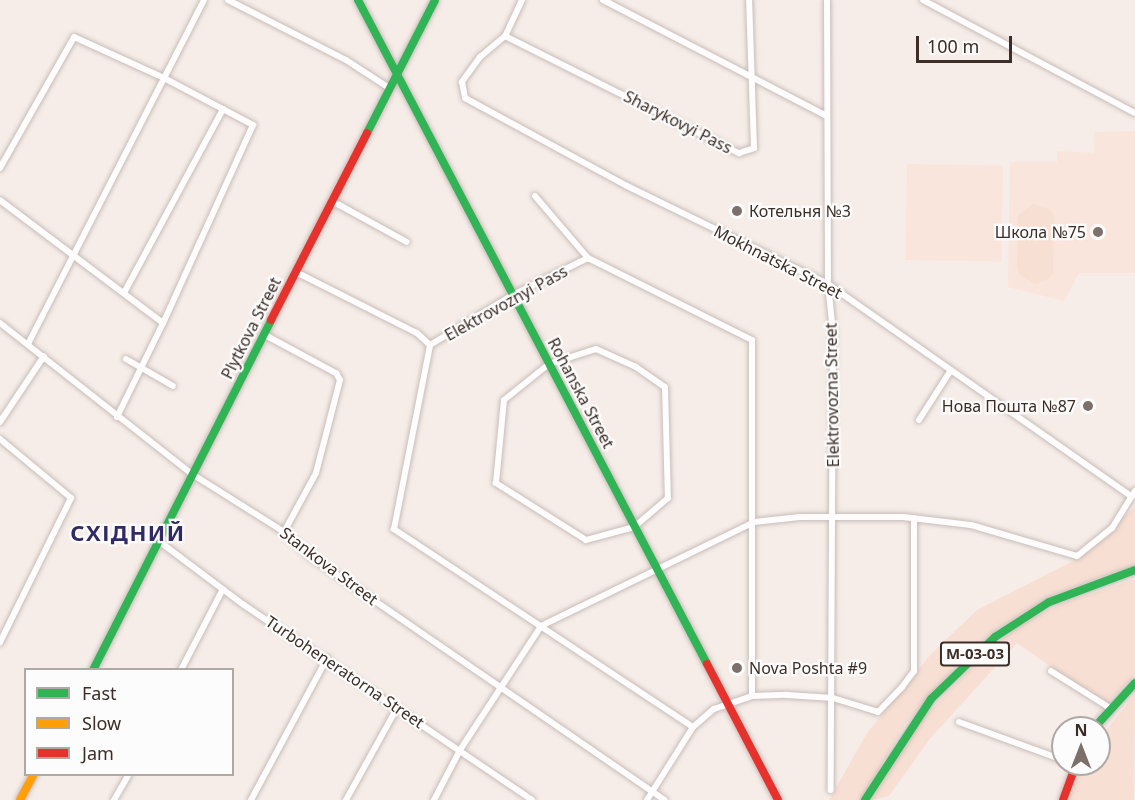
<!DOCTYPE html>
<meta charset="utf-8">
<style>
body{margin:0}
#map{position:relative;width:1135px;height:800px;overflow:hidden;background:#f6ede9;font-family:"Noto Sans",sans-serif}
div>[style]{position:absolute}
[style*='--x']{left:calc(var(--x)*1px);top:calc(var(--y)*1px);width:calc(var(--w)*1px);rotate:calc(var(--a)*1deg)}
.built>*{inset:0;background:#f9e5dc;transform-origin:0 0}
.green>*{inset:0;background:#f8dfd3}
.roads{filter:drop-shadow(0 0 2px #c8bdb8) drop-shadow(0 0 2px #c8bdb8)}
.street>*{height:6px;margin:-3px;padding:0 3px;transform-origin:3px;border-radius:3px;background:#fefcfc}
.fast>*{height:8px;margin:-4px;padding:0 4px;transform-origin:4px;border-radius:4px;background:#30b455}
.slow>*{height:8px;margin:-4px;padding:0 4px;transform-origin:4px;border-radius:4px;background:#ff9f0a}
.jam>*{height:8px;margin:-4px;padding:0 4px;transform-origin:4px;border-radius:4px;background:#e5322d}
.dots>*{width:16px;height:16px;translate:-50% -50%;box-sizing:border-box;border:3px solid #fcfcfc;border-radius:50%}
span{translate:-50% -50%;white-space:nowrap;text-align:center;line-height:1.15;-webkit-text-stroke:4.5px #fcfcfc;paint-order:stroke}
.shield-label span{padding:2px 4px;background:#fcfcfc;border:2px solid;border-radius:4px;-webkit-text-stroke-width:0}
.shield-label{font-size:15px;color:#3c2d26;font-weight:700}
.street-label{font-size:16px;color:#3c2d26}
.poi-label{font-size:16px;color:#3c2d26}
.left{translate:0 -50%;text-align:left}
.right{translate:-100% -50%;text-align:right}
.district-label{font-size:22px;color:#322a64;font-weight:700;letter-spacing:1.5px}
.legend{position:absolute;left:24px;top:668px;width:210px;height:108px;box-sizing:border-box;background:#fcfcfc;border:2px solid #afa9a6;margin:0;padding:8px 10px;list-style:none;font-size:18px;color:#3c2d26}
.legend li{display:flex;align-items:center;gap:12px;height:30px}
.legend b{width:30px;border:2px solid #afa9a6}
.north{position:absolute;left:1051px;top:716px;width:60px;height:60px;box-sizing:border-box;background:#fcfcfc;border:2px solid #afa9a6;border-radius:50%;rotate:0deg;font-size:16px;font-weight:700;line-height:24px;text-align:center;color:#3c2d26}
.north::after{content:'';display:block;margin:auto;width:21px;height:27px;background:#7d706a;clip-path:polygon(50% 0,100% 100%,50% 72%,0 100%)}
.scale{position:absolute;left:916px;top:36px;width:96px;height:27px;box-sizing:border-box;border:3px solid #3c2d26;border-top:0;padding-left:8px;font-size:18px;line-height:21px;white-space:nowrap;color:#3c2d26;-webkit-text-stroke:4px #fcfcfc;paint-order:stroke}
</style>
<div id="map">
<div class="built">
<i style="clip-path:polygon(1135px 131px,1135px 273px,1079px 273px,1064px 301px,1008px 287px,1010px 162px,1057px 162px,1057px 151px,1094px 153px,1095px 132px)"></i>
<i style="left:907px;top:164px;width:96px;height:96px;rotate:1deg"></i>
</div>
<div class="green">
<i style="clip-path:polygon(1033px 204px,1050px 209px,1054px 217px,1053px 272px,1050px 278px,1035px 284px,1020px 275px,1017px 267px,1018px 215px)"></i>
<i style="clip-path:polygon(1135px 507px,1135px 565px,1056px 593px,998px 628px,972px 648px,905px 724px,861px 800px,829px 800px,867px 733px,930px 655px,977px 610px,1073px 561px)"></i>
<i style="clip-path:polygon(1135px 579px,1135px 675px,1105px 705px,1017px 643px,929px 740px,889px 796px,872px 800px,923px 718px,994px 645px,1027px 621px,1064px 603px)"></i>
<i style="clip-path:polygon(1135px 694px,1134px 800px,1065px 800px,1078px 764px,1099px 764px,1099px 739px)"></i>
</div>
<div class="roads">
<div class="street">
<i style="--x:228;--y:0;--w:132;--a:27"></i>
<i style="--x:346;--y:60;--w:51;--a:33.1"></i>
<i style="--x:522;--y:0;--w:40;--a:115"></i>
<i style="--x:505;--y:36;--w:262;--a:26.6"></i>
<i style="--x:739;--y:153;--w:16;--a:-18"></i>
<i style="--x:754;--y:148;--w:148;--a:-91.9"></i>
<i style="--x:603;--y:0;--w:252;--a:27.4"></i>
<i style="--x:827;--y:0;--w:284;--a:89.8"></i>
<i style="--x:828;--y:284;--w:48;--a:84.1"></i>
<i style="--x:833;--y:332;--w:458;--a:90.3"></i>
<i style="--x:923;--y:0;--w:240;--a:28.1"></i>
<i style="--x:505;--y:36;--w:33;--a:140"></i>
<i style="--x:480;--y:57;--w:31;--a:126"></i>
<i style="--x:462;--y:82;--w:16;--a:79"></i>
<i style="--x:465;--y:98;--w:184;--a:28.5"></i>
<i style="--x:627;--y:186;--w:224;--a:26"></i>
<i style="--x:828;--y:284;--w:371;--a:35"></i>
<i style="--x:0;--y:168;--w:150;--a:-60.5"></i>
<i style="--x:74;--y:37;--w:99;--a:24.5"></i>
<i style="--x:164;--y:78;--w:101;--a:27.8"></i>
<i style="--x:253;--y:125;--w:217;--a:114.4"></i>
<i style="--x:163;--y:323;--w:204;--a:-143"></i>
<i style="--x:535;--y:196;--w:82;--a:49.5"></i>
<i style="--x:332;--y:201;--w:85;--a:28.7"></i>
<i style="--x:296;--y:272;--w:136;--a:26.8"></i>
<i style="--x:417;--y:333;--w:18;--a:43"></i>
<i style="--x:124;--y:293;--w:209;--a:-61.7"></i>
<i style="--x:0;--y:323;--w:244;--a:38.2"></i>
<i style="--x:192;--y:474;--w:109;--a:32.2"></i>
<i style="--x:284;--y:532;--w:37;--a:43"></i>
<i style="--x:311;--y:557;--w:429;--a:34.5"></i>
<i style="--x:265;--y:335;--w:81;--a:28.2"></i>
<i style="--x:336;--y:373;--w:8;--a:60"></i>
<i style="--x:340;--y:380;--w:96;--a:104.5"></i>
<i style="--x:316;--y:473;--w:67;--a:118.5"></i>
<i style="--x:28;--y:344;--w:386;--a:-62.9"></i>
<i style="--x:596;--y:349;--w:44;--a:24.2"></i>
<i style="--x:636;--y:367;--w:35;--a:35"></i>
<i style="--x:665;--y:387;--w:111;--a:88.5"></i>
<i style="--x:668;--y:498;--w:45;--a:139.5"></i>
<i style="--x:634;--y:527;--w:50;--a:164.8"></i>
<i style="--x:586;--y:540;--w:107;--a:-147.7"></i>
<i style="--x:496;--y:483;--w:83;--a:-84.5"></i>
<i style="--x:504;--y:400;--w:58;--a:-38.7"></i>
<i style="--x:549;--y:364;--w:49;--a:-17.7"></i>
<i style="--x:126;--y:359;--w:54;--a:29.9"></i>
<i style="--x:117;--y:417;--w:105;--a:-63.9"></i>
<i style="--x:919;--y:420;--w:59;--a:-57.4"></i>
<i style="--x:0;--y:422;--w:79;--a:-56.3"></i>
<i style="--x:0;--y:439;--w:92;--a:39.7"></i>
<i style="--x:71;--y:498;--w:161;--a:116.2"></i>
<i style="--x:160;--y:542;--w:105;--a:36.9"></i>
<i style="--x:244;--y:605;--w:348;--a:34.1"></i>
<i style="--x:181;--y:670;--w:91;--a:-62.6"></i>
<i style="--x:1051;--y:671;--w:70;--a:32.1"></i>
<i style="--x:959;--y:722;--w:111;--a:20.1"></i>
<i style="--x:693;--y:727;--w:359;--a:-146.5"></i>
<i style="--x:394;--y:529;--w:187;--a:-78.9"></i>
<i style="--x:430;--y:345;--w:97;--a:-31.1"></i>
<i style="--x:513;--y:295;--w:84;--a:-26.3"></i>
<i style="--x:588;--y:258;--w:183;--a:26.6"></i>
<i style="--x:752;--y:340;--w:356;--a:90"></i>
<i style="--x:114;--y:800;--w:30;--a:-60"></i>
<i style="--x:251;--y:800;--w:161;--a:-61.8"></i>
<i style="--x:346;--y:800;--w:105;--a:-61"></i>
<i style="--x:434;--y:800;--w:56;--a:-62.5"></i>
<i style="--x:460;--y:750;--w:148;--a:-56.8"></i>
<i style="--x:541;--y:626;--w:237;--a:-26"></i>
<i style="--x:754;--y:522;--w:46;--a:-6.2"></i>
<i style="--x:800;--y:517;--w:103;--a:0"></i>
<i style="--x:903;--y:517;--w:68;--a:6.7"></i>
<i style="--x:971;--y:525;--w:110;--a:16.3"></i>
<i style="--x:1077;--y:556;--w:45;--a:-38.7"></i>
<i style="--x:1112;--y:528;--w:44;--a:-58.1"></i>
<i style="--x:647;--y:800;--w:86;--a:-57.8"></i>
<i style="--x:693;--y:727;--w:28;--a:-41"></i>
<i style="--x:714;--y:709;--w:40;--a:-18.9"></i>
<i style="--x:752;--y:696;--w:35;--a:-2"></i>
<i style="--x:787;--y:695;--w:46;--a:3.7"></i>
<i style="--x:833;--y:698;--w:47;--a:17.3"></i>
<i style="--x:878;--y:712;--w:35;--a:-46"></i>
<i style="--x:902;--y:687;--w:20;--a:-53"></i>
<i style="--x:914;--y:671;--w:153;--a:-90"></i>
</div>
<div class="fast">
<i style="--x:358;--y:0;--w:750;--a:62.27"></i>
<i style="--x:367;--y:133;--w:149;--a:-62.9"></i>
<i style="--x:93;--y:670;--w:393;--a:-63"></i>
<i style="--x:1094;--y:728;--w:61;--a:-47.7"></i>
<i style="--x:865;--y:800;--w:121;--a:-56.8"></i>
<i style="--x:931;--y:699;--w:89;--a:-44.1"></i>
<i style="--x:995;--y:637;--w:64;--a:-32.9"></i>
<i style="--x:1049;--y:602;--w:92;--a:-20.4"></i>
</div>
<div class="slow">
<i style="--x:20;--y:800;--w:30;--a:-62"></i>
</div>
<div class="jam">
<i style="--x:271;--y:320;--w:210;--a:-62.8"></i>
<i style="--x:707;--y:664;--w:153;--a:62.4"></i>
<i style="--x:1063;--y:800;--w:38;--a:-70"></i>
</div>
</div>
<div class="dots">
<i style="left:737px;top:211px;background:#7d706a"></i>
<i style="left:1098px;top:232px;background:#7d706a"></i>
<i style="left:1088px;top:406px;background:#7d706a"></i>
<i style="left:737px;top:668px;background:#7d706a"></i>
</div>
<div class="shield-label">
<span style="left:975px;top:654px">М-03-03</span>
</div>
<div class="street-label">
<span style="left:678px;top:122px;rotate:27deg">Sharykovyi Pass</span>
<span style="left:778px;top:262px;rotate:27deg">Mokhnatska Street</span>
<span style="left:506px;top:303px;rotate:-29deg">Elektrovoznyi Pass</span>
<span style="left:251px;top:328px;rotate:-63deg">Plytkova Street</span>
<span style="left:581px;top:393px;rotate:62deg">Rohanska Street</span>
<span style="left:832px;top:395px;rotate:-91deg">Elektrovozna Street</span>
<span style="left:329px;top:566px;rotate:37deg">Stankova Street</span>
<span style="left:345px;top:672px;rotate:34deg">Turboheneratorna Street</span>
</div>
<div class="poi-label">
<span class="left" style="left:749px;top:211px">Котельня №3</span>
<span class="right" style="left:1086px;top:232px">Школа №75</span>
<span class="right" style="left:1076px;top:406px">Нова Пошта №87</span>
<span class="left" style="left:749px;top:668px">Nova Poshta #9</span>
</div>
<div class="district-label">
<span style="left:128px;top:533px">СХІДНИЙ</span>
</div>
<ul class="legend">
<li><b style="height:8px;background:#30b455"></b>Fast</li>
<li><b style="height:8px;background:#ff9f0a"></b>Slow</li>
<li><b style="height:8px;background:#e5322d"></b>Jam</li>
</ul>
<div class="north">N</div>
<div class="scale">100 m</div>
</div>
